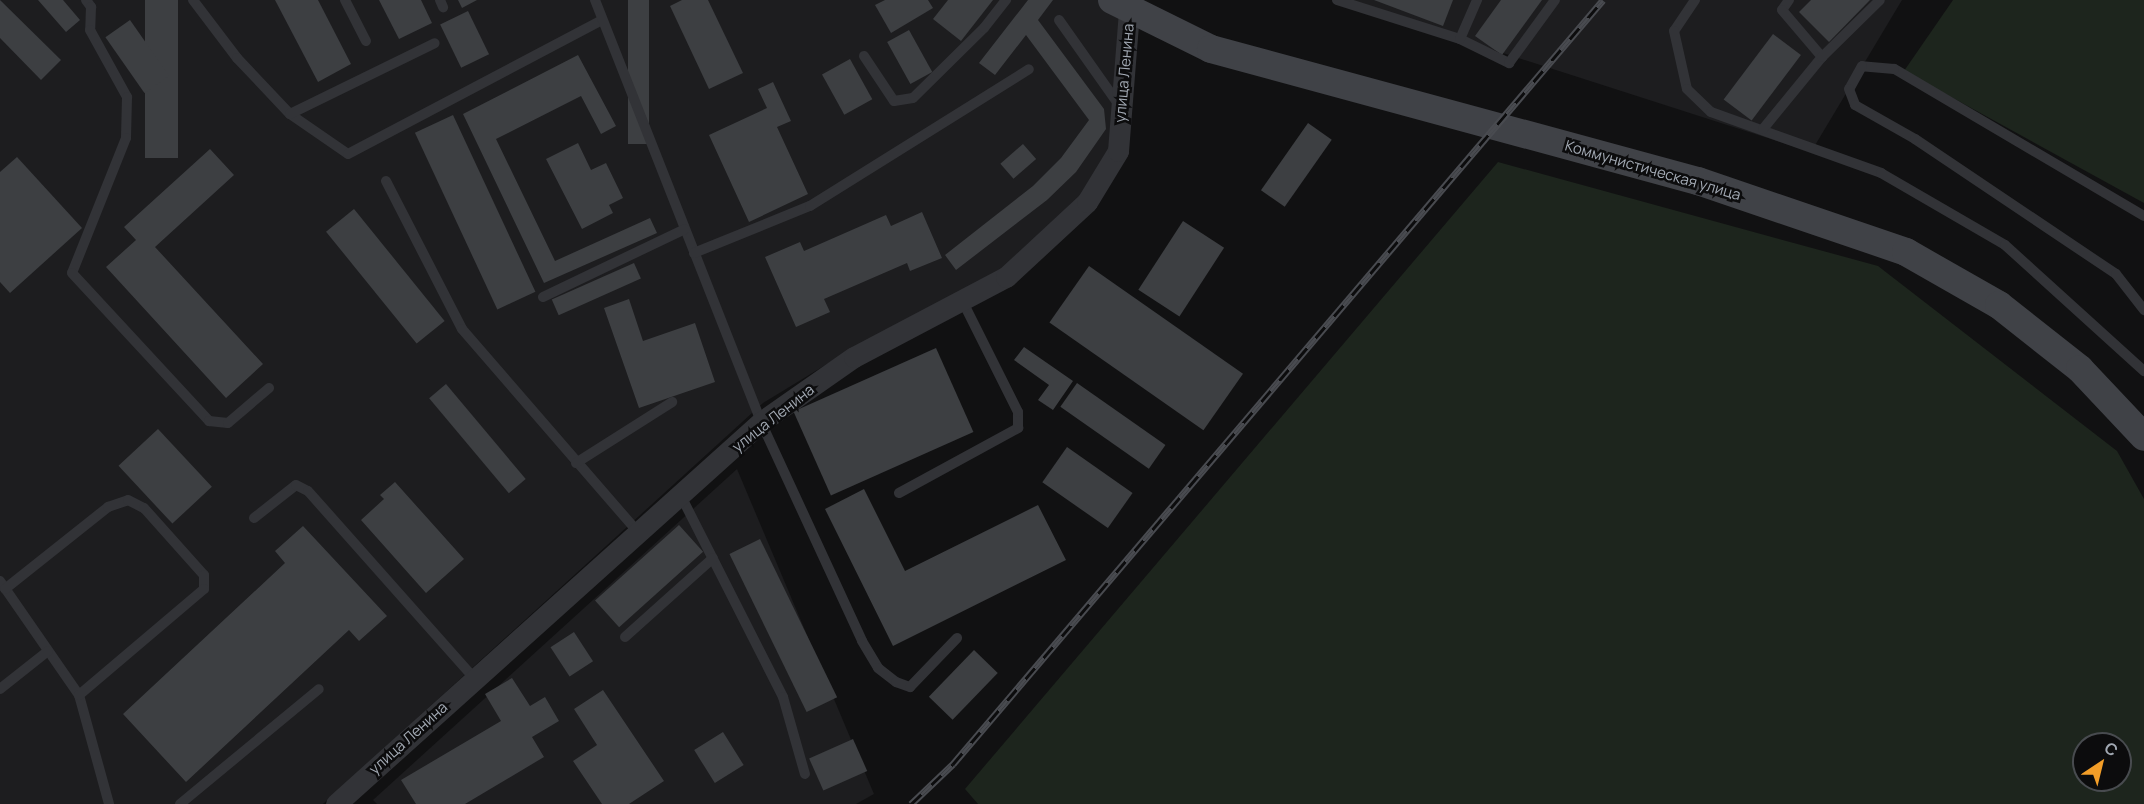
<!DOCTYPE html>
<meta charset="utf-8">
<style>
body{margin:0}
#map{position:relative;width:2144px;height:804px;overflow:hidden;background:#111112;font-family:Manrope,sans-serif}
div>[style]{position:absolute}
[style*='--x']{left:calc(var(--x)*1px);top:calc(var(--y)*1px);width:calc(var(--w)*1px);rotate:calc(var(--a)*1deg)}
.built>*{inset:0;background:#1d1d1f}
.green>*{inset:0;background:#1d251d}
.building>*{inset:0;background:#3d3f42;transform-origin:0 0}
.service>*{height:10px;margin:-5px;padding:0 5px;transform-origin:5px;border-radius:5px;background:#323337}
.minor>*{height:21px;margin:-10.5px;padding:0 10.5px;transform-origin:10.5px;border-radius:10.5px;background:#323337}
.secondary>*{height:28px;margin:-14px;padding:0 14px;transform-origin:14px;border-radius:14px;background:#404247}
.rail>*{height:7px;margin-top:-3.5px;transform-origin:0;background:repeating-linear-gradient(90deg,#0c0c0d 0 14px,#494b50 0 28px);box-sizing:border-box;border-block:2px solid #494b50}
span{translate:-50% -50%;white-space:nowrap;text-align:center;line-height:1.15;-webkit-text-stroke:5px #0c0c0d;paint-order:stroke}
.street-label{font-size:15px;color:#a2a9b3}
.north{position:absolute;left:2072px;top:732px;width:60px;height:60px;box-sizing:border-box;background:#0c0c0d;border:2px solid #484b4f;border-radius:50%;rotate:35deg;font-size:16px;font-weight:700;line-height:24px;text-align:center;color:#a2a9b3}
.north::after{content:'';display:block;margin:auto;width:21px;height:27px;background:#f39e28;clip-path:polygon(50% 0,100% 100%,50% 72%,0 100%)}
</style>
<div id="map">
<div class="built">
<i style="clip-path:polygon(0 0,1100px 0,1120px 14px,1111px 149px,1084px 195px,1003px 269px,855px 347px,763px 403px,323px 804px,0 804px)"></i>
<i style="clip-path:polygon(1338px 0,1902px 0,1811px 152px)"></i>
<i style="clip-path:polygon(737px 469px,874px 794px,856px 804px,377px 804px,373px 800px)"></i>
</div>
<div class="green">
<i style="clip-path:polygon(1953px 0,2144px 0,2144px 203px,1904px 71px)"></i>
<i style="clip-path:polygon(evenodd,1498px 162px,1878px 266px,2117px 451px,2144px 499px,2144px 804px,978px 804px,965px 789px,1498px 162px,2084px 744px,2120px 744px,2120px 780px,2084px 780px,2084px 744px)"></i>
</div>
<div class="building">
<i style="clip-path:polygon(0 0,61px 60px,41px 80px,0 38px)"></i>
<i style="clip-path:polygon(38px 0,63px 0,80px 20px,66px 32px)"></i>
<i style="left:145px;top:0;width:33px;height:158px"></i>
<i style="clip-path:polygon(275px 0,318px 0,351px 64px,318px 82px)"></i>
<i style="clip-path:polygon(379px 0,421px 0,432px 23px,399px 39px)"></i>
<i style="clip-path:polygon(458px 0,477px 0,462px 8px)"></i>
<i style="left:628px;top:0;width:21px;height:144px"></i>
<i style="clip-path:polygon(682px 0,708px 0,743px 73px,709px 89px,670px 6px)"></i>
<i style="clip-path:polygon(885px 0,928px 0,933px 8px,891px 33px,875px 5px)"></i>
<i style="clip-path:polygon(948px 0,993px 0,961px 41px,933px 19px)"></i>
<i style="clip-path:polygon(1028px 0,1053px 0,1038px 20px,1104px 109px,1106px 129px,1076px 172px,1047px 200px,956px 270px,945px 255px,1033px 186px,1061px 158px,1089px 120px,1026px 35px,995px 75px,979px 63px)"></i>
<i style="clip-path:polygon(1374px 0,1453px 0,1443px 26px)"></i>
<i style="clip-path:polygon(1501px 0,1542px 0,1502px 55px,1475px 36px)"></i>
<i style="clip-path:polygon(1811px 0,1870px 0,1829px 42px,1799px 12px)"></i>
<i style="left:468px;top:11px;width:48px;height:31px;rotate:64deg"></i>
<i style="left:130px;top:20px;width:68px;height:30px;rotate:55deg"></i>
<i style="left:909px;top:30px;width:48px;height:25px;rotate:61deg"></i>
<i style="left:1773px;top:34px;width:35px;height:82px;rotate:37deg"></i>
<i style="clip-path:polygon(578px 55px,616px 126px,601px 134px,581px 96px,496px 139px,555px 261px,650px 218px,657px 233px,544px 283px,463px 114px)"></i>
<i style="left:850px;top:59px;width:46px;height:32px;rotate:61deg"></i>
<i style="clip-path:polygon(773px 82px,791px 121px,777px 127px,808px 194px,749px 222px,709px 135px,767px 108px,758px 89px)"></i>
<i style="left:453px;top:115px;width:195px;height:42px;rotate:65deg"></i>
<i style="left:1308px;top:123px;width:29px;height:82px;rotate:35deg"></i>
<i style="clip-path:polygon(578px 143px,591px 170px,606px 163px,623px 198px,609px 205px,613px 213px,582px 229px,546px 159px)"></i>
<i style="left:1023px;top:144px;width:20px;height:30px;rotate:49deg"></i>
<i style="clip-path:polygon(210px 149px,234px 175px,155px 247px,263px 364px,226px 398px,106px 267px,136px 240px,124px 227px)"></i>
<i style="clip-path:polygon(17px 157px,82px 228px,10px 293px,0 282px,0 172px)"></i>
<i style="left:354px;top:209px;width:144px;height:36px;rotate:51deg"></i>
<i style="clip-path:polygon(922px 212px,942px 258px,910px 271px,907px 263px,824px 299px,830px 312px,796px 327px,765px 257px,800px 242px,804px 251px,886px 215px,891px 226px)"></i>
<i style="left:1183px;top:221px;width:49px;height:82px;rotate:33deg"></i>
<i style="left:634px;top:263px;width:17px;height:90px;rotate:66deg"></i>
<i style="left:1089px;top:266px;width:188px;height:69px;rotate:35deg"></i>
<i style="clip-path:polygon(629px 299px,643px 341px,695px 323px,715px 382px,639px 408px,604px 308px)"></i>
<i style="clip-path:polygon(1024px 347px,1073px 381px,1053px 410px,1038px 400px,1049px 385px,1014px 360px)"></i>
<i style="left:936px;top:348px;width:92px;height:156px;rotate:66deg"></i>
<i style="left:1077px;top:383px;width:108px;height:29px;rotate:35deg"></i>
<i style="left:446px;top:384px;width:124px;height:22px;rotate:50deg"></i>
<i style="left:158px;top:429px;width:79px;height:54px;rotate:47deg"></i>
<i style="left:1067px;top:447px;width:80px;height:43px;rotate:35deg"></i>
<i style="clip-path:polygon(395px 482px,464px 559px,426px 593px,361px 520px,384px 499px,380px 495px)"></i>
<i style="clip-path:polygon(864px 489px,905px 571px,1038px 505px,1066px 560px,893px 646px,825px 509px)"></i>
<i style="left:679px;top:525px;width:36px;height:113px;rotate:48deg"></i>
<i style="clip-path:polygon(303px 526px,387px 616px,359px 641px,349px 630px,186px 782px,123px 714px,285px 563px,275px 551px)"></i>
<i style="left:760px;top:539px;width:176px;height:34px;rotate:64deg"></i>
<i style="left:574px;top:632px;width:35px;height:28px;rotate:57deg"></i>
<i style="left:974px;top:650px;width:33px;height:65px;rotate:44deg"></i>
<i style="clip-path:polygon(512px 678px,530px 706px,545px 697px,559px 721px,532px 737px,544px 757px,465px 804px,416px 804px,401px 780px,501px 721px,485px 694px)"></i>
<i style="clip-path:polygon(603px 690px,664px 781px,629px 804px,602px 804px,573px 761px,597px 745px,574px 709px)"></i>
<i style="left:723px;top:732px;width:39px;height:34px;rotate:58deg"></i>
<i style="left:853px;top:739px;width:35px;height:48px;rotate:66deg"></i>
</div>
<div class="service">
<i style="--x:86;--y:0;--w:9;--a:54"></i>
<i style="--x:91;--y:7;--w:23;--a:92"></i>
<i style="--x:90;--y:30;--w:77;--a:61.1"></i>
<i style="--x:127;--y:97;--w:41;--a:91.4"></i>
<i style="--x:126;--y:138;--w:145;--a:111.8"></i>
<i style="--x:72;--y:273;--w:202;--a:47.2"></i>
<i style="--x:209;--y:421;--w:19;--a:6"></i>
<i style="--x:228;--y:423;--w:54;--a:-40.5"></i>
<i style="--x:193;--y:0;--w:73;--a:52.8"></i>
<i style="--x:237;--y:58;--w:77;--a:46.6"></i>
<i style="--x:290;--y:114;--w:70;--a:34.6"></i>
<i style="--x:348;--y:154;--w:287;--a:-27.8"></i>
<i style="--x:345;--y:0;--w:46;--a:62.9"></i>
<i style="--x:440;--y:0;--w:8;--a:67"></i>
<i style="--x:595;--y:0;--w:453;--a:68.5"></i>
<i style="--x:761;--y:422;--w:241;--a:65.2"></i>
<i style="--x:862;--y:641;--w:31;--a:59"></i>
<i style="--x:878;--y:668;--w:23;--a:38"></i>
<i style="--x:896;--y:682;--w:15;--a:20"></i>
<i style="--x:910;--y:687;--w:68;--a:-46.2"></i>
<i style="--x:1337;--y:0;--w:129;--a:17.6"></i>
<i style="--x:1460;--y:39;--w:55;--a:26.1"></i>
<i style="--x:1509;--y:63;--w:78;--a:-53.9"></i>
<i style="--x:1695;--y:0;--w:37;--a:124"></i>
<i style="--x:1674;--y:31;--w:59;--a:77.4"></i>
<i style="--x:1687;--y:89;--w:33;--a:44"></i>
<i style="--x:1711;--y:112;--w:181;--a:19.7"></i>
<i style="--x:1881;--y:173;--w:143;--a:30.1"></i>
<i style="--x:2005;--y:245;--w:188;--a:42.2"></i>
<i style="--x:1789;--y:0;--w:12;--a:125"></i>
<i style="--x:1782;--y:10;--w:62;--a:49.6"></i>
<i style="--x:1059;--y:20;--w:104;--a:54.8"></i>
<i style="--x:1460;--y:39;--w:43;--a:-66.4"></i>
<i style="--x:864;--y:56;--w:54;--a:56.3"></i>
<i style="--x:894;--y:101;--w:19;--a:-9"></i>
<i style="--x:913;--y:98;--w:100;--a:-44.6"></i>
<i style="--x:984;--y:28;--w:36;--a:-52"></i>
<i style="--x:290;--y:114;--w:161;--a:-26.1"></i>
<i style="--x:1763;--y:129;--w:93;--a:-50.7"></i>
<i style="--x:1822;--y:57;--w:81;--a:-44.5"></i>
<i style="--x:386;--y:181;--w:166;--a:62.8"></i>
<i style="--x:462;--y:329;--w:269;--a:49.1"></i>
<i style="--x:2144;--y:216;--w:290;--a:-149.5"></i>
<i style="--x:1894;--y:69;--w:32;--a:-175"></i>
<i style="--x:1862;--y:66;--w:26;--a:119"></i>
<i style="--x:1849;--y:89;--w:17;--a:69"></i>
<i style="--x:1855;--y:105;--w:69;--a:29.5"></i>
<i style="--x:1915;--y:139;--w:242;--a:33.9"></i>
<i style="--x:2116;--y:274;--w:46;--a:52.1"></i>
<i style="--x:694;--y:253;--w:125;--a:-22.1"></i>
<i style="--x:810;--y:206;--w:258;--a:-32"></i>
<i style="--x:543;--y:297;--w:157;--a:-25.6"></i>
<i style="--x:576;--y:463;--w:114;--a:-32.4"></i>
<i style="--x:899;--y:493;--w:136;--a:-28.6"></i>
<i style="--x:1018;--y:428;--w:16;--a:-90"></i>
<i style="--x:1018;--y:412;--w:125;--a:-116.6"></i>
<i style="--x:680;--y:494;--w:228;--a:63.1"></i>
<i style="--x:783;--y:697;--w:80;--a:74.1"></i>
<i style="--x:254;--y:518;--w:53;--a:-38.2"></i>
<i style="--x:296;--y:485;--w:13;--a:27"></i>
<i style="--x:308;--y:491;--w:250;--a:48.4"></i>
<i style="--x:0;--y:581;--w:139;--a:55.3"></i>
<i style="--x:79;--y:695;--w:113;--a:74.6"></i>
<i style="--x:5;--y:589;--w:132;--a:-38.5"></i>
<i style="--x:108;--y:507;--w:21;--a:-19"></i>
<i style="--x:128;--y:500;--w:18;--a:27"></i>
<i style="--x:144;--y:508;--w:90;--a:48.2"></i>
<i style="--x:204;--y:575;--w:14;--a:90"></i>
<i style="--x:204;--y:589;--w:164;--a:139.7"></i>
<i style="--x:625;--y:637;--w:118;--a:-41.9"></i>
<i style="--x:0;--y:689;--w:61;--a:-38.4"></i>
<i style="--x:180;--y:804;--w:180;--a:-39.6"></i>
</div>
<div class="minor">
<i style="--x:336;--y:804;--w:571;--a:-41.95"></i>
<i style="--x:761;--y:422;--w:113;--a:-35"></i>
<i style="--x:854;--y:357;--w:172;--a:-27.8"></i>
<i style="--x:1006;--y:277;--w:110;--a:-42.8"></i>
<i style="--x:1087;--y:202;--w:60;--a:-58.7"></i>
<i style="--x:1118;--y:151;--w:140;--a:-85.5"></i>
</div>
<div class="secondary">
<i style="--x:1112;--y:0;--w:110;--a:26.3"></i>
<i style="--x:1211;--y:49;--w:505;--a:15.17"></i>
<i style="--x:1698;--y:181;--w:220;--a:18.8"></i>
<i style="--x:1906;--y:252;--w:107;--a:29.7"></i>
<i style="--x:1999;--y:305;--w:103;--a:38.3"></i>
<i style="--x:2080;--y:369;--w:93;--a:46.7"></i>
</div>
<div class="rail">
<i style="--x:911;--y:804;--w:58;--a:-43.6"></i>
<i style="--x:953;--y:764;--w:1003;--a:-49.61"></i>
</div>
<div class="street-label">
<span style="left:1124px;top:73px;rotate:-85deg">улица Ленина</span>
<span style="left:1653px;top:170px;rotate:16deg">Коммунистическая улица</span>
<span style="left:773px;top:418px;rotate:-38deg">улица Ленина</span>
<span style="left:408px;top:738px;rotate:-42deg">улица Ленина</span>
</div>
<div class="north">С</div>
</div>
